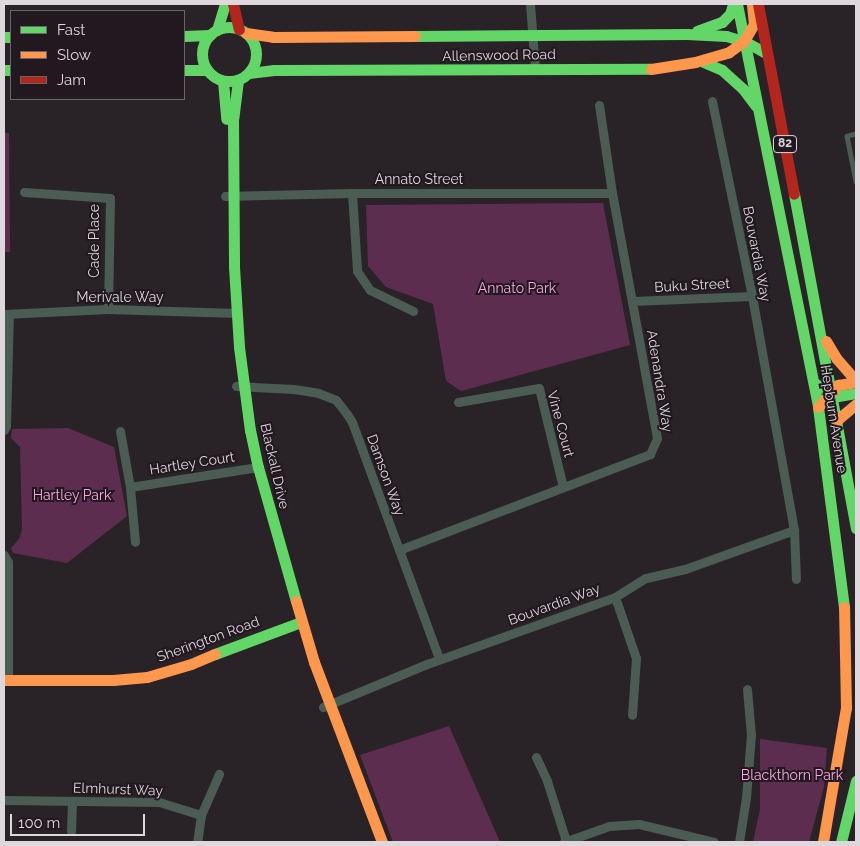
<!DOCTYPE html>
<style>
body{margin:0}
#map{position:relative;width:860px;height:846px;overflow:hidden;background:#292327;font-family:Raleway,sans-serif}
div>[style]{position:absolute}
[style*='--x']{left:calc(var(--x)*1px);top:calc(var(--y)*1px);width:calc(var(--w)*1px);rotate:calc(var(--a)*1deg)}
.green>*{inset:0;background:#5c2d4f}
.lane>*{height:4.5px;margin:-2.25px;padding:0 2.25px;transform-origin:2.25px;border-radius:2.25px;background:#4a5c54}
.street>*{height:9px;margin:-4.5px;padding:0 4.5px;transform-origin:4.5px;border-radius:4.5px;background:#4a5c54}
.fast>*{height:11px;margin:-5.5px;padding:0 5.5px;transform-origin:5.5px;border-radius:5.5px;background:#63d668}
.fast>.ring{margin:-5.5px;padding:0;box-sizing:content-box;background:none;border:11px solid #63d668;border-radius:50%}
.slow>*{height:11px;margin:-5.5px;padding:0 5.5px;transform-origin:5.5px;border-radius:5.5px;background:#ff974d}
.jam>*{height:11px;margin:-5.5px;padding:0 5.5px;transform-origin:5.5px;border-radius:5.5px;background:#b3261e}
span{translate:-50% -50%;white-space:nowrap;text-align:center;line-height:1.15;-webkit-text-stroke:4px #22181f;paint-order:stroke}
.shield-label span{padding:1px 4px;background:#22181f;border:1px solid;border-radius:4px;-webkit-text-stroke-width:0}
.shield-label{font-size:12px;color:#ded7db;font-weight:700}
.street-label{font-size:14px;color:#ded7db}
.park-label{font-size:14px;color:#fba6e1}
.frame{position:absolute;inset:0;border:5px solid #ded7db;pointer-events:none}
.legend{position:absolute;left:10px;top:10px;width:175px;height:90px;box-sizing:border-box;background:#22181f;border:1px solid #6d646a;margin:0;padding:6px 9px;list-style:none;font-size:15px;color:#ded7db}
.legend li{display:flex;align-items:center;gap:10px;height:25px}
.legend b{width:25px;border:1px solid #6d646a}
.scale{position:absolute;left:10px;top:814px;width:135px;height:22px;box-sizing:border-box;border:2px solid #ded7db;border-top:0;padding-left:6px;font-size:15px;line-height:18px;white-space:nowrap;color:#ded7db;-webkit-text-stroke:4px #22181f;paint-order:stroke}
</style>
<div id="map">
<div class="green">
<i style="clip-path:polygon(4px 133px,9px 133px,10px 252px,4px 252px)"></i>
<i style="clip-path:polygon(603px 203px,630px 345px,461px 391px,446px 381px,433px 304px,386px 287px,368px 266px,366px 205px)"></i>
<i style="clip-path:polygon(68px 428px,114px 447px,127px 516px,67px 563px,13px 553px,11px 548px,19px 539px,22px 530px,20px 447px,11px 438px,12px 429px)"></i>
<i style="clip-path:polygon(449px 726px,500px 842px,393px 842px,360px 755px)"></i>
<i style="clip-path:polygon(760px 739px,827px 748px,824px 787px,809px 842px,753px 842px,760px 809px)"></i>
</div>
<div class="lane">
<i style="--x:856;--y:134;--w:9;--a:167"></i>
<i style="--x:847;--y:136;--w:46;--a:78.7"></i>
</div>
<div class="street">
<i style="--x:530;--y:4;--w:65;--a:85.6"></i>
<i style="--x:24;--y:192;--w:86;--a:4"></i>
<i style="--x:110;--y:198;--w:111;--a:91"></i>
<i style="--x:352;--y:193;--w:78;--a:86.3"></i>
<i style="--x:357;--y:271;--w:23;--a:56"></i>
<i style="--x:370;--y:290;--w:48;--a:26"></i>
<i style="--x:225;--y:196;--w:127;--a:-1.4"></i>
<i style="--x:352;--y:193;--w:260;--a:0"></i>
<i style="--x:633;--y:301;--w:119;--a:-2.4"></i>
<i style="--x:4;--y:314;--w:104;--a:-2.8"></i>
<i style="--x:108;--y:309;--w:129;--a:1.8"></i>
<i style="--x:236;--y:386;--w:58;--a:3"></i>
<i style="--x:294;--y:389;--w:24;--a:9"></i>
<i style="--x:318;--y:393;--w:19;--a:21"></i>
<i style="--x:336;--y:400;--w:18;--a:52"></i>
<i style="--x:347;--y:414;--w:9;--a:58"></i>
<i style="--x:352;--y:422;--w:252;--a:69.8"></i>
<i style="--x:458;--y:402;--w:82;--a:-9.8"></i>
<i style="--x:539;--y:388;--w:102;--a:76.4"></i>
<i style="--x:4;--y:430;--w:4;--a:-63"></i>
<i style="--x:6;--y:426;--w:112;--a:-88.5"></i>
<i style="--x:120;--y:431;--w:57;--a:79.9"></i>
<i style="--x:130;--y:487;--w:55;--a:84.8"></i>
<i style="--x:130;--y:487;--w:130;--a:-8.9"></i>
<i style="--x:794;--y:530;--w:49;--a:87.7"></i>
<i style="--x:399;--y:550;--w:269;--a:-20.9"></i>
<i style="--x:650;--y:454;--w:17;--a:-66"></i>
<i style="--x:657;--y:438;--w:249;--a:-100.4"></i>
<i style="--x:612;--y:193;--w:89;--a:-98.4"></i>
<i style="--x:4;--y:555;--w:8;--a:60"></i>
<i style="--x:8;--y:562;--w:118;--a:90"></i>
<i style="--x:615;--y:597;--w:65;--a:71"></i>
<i style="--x:636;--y:658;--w:57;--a:94"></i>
<i style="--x:323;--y:707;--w:113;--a:-22.5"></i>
<i style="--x:427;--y:664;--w:200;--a:-19.6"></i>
<i style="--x:615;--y:597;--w:36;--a:-32"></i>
<i style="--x:646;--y:578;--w:40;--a:-13"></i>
<i style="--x:685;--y:569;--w:116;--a:-19.7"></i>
<i style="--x:794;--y:530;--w:238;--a:-100.2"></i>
<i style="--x:752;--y:296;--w:199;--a:-101.6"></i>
<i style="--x:536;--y:757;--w:26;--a:65"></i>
<i style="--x:547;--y:781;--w:63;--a:72.4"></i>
<i style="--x:4;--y:800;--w:155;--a:0.7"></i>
<i style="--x:159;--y:802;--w:44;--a:17.2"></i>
<i style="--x:201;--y:815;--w:27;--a:98"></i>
<i style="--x:201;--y:815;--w:45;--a:-66.3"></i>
<i style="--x:71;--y:831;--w:30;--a:-88"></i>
<i style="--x:564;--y:842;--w:48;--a:-19.6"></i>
<i style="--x:609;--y:826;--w:30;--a:-4"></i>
<i style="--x:639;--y:824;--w:77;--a:13.5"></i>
<i style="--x:739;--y:842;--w:45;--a:-81"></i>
<i style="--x:746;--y:798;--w:63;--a:-85.5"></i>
<i style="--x:751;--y:735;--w:46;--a:-95"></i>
</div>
<div class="fast">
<i style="--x:737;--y:4;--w:411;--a:78.6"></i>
<i style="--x:818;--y:407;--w:202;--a:82.6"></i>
<i class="ring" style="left:202px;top:27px;width:43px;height:43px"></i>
<i style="--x:217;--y:30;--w:27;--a:-73"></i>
<i style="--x:697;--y:31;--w:27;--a:-20"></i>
<i style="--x:722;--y:22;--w:11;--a:-45"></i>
<i style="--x:730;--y:14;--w:10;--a:-73"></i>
<i style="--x:184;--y:36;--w:26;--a:-2"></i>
<i style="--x:415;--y:36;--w:272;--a:-0.4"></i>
<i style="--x:687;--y:34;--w:39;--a:3"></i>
<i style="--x:726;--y:36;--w:19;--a:16"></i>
<i style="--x:744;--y:41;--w:26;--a:29"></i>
<i style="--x:4;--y:37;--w:7;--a:0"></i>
<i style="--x:701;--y:61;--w:23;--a:23"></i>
<i style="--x:722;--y:70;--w:28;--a:42"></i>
<i style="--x:743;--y:89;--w:21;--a:53"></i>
<i style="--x:4;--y:70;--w:7;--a:0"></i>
<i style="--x:184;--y:70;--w:23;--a:0"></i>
<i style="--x:249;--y:73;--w:25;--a:-7"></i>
<i style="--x:274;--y:70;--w:377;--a:-0.2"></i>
<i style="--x:238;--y:80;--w:38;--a:97"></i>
<i style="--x:233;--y:118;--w:149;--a:89.6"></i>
<i style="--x:234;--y:267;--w:80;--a:86.4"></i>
<i style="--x:239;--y:347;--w:84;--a:82.5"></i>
<i style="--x:250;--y:430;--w:38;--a:78"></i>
<i style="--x:258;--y:467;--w:139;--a:74.2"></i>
<i style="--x:223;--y:81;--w:38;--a:85"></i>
<i style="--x:794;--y:194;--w:340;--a:79.5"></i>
<i style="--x:814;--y:383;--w:27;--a:28"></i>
<i style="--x:838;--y:396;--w:18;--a:-9"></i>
<i style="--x:215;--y:654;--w:92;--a:-20.4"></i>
<i style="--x:841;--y:842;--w:63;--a:-76.2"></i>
</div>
<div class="slow">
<i style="--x:246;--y:33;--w:27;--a:8"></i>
<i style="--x:273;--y:37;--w:142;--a:-0.4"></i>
<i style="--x:651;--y:69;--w:45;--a:-9"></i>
<i style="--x:695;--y:62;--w:35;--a:-16"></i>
<i style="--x:729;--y:52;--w:19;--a:-36"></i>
<i style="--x:744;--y:41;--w:20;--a:-60"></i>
<i style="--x:754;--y:24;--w:20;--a:-96"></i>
<i style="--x:826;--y:341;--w:21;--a:59"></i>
<i style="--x:837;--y:359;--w:29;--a:49"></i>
<i style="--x:818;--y:407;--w:30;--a:-48"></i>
<i style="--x:838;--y:385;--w:18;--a:-9"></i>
<i style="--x:837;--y:420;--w:25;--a:-40"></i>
<i style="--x:296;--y:601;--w:64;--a:73.6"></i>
<i style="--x:314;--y:662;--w:192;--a:69.3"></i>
<i style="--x:4;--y:680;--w:109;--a:0"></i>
<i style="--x:113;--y:680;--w:34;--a:-5"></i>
<i style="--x:147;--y:677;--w:46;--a:-16.5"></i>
<i style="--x:191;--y:664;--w:26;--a:-23"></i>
<i style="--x:823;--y:842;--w:136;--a:-80.3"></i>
<i style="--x:846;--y:708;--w:101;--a:-91.1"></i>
</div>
<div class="jam">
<i style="--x:233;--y:4;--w:26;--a:77"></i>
<i style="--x:758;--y:4;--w:193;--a:79.3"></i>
</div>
<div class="shield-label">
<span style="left:785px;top:144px">82</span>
</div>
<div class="street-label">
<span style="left:499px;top:55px;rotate:-1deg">Allenswood Road</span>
<span style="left:419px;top:179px">Annato Street</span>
<span style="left:94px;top:241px;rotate:-90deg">Cade Place</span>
<span style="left:757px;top:254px;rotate:79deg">Bouvardia Way</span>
<span style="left:692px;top:285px;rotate:-3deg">Buku Street</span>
<span style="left:120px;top:297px">Merivale Way</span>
<span style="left:660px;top:381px;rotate:81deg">Adenandra Way</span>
<span style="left:834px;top:419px;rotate:81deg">Hepburn Avenue</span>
<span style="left:561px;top:424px;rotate:75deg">Vine Court</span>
<span style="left:192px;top:463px;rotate:-9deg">Hartley Court</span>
<span style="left:275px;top:466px;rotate:77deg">Blackall Drive</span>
<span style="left:386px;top:475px;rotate:70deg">Damson Way</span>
<span style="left:554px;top:604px;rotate:-20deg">Bouvardia Way</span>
<span style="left:208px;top:639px;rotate:-20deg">Sherington Road</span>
<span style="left:118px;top:789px;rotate:2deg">Elmhurst Way</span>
</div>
<div class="park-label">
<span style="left:517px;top:288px">Annato Park</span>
<span style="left:72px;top:495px">Hartley Park</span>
<span style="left:792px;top:775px">Blackthorn Park</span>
</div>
<div class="frame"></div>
<ul class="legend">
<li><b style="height:6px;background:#63d668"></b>Fast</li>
<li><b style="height:6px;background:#ff974d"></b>Slow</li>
<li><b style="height:6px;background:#b3261e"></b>Jam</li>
</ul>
<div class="scale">100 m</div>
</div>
